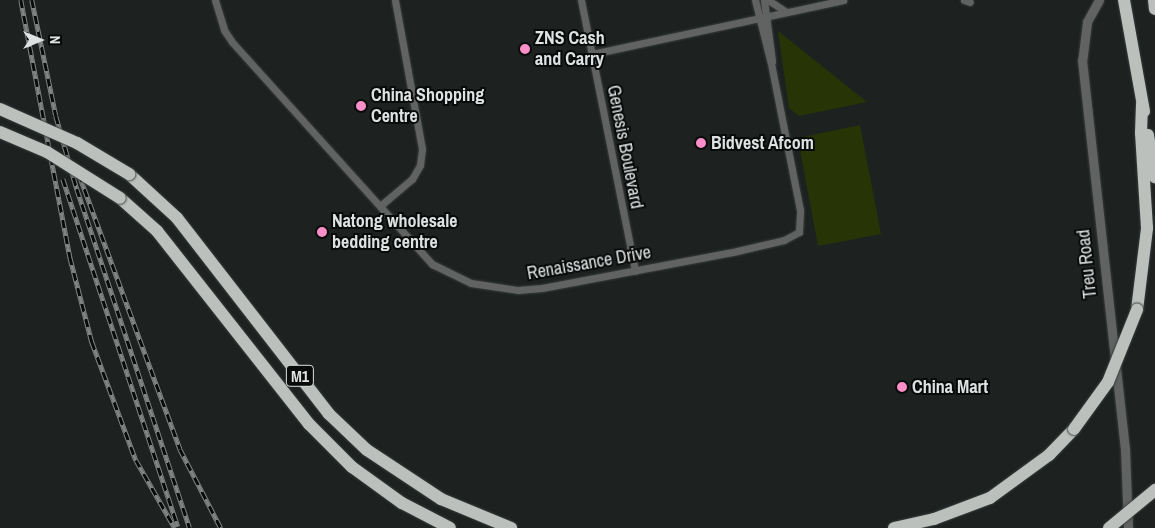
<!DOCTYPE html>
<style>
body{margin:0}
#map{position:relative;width:1155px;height:528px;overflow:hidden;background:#1d2221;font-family:"Archivo Narrow",sans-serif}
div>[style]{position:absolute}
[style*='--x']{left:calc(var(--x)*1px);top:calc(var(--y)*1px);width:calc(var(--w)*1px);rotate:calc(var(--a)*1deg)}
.green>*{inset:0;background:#273406}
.roads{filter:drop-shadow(0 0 1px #383d3c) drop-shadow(0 0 1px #383d3c)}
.minor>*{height:7px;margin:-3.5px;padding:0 3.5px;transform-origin:3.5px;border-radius:3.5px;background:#616362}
.tertiary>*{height:9px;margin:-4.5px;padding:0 4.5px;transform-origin:4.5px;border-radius:4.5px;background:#616362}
.motorway>*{height:12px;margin:-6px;padding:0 6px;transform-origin:6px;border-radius:6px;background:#bbc0bd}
.rail>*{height:4.5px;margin-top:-2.25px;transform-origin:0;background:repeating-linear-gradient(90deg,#090b0b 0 8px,#808483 0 16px);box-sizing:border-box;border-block:1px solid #808483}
.bridges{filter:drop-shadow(0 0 1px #383d3c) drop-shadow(0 0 1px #383d3c)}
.motorway-bridge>*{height:12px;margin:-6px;padding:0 6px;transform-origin:6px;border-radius:6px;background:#bbc0bd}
.dots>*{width:14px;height:14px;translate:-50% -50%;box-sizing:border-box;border:2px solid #090b0b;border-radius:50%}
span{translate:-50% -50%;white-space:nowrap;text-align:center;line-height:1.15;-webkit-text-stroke:4px #090b0b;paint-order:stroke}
.shield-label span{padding:1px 4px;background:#090b0b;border:1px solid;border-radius:4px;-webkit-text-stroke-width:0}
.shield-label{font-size:16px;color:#dfe2e2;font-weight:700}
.poi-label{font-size:18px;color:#dfe2e2;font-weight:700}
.left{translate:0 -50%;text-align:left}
.street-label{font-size:18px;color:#dfe2e2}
.north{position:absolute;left:15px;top:15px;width:50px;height:50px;-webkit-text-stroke:4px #090b0b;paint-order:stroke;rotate:90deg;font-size:14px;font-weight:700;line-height:20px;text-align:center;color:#dfe2e2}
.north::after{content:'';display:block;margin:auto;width:18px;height:22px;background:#dfe2e2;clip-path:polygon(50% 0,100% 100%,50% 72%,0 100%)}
</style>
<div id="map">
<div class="green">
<i style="clip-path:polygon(778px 31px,867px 102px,799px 116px,789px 108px)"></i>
<i style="clip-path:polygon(860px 125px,881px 234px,818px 246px,799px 144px,803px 137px)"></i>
</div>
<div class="roads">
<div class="minor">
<i style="--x:215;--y:0;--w:31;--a:73"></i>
<i style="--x:224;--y:30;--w:14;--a:56"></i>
<i style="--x:232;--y:42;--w:299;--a:48"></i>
<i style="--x:432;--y:264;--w:43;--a:26"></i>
<i style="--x:471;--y:283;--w:48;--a:8.5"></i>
<i style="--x:518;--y:290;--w:24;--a:-5"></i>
<i style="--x:542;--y:288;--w:198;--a:-10.7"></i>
<i style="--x:737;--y:251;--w:48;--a:-13.2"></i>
<i style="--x:784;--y:240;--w:17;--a:-28"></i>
<i style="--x:799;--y:232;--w:22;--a:-87"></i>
<i style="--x:800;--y:210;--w:145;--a:-101.2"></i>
<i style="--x:772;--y:68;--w:70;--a:-104"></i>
<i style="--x:581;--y:0;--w:276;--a:78.7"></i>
<i style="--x:764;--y:0;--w:62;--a:82.5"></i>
<i style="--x:768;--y:0;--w:20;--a:33"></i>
<i style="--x:964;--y:0;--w:6;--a:18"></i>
<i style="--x:592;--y:54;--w:257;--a:-12.1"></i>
<i style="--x:380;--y:206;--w:42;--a:-40.2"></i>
<i style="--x:412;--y:179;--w:16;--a:-60"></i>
<i style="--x:420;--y:165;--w:16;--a:-83"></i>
<i style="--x:422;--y:149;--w:151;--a:-100.3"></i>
</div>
<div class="tertiary">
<i style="--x:1099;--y:0;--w:25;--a:119"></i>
<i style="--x:1087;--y:22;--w:38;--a:97"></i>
<i style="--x:1082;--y:60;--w:391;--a:83.7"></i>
<i style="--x:1125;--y:449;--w:79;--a:87.8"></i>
</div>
<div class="motorway">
<i style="--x:1124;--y:0;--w:113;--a:79.8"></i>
<i style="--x:1154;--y:0;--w:9;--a:84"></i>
<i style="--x:1148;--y:135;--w:43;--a:80.5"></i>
<i style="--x:129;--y:174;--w:65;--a:42.5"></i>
<i style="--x:177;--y:218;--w:248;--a:52.2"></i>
<i style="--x:329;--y:414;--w:52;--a:43.5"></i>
<i style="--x:367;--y:450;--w:89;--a:33.5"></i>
<i style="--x:441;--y:499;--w:76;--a:22.5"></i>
<i style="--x:120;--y:198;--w:50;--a:41.7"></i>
<i style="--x:157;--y:231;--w:246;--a:51.8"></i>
<i style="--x:309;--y:424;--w:61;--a:45"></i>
<i style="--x:352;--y:467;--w:62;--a:35.8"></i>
<i style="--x:402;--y:503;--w:54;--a:27.5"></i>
<i style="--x:1137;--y:310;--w:83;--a:-83"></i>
<i style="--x:1147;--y:228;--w:95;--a:-93.6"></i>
<i style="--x:1141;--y:133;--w:29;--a:-88"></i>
<i style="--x:894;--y:528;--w:41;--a:-12.7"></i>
<i style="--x:934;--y:519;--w:60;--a:-20.6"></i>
<i style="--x:990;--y:498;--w:73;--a:-36.1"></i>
<i style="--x:1049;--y:455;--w:36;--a:-46"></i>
</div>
</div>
<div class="rail">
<i style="--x:21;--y:0;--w:262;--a:79.2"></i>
<i style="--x:70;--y:257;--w:88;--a:75.5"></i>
<i style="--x:92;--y:342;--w:126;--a:69.6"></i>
<i style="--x:136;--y:460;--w:78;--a:60.2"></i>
<i style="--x:32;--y:0;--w:118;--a:78.3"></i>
<i style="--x:56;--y:116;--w:76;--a:74"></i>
<i style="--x:77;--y:189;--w:357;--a:71.6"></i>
<i style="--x:79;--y:174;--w:293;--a:69.8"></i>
<i style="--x:180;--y:449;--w:89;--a:62.6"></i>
<i style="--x:63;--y:179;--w:366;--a:71.7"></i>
</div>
<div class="bridges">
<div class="motorway-bridge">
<i style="--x:0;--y:109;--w:84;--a:23.8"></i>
<i style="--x:77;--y:143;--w:61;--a:30.8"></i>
<i style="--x:0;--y:132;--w:51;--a:23.1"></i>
<i style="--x:47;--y:152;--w:86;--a:32.2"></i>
<i style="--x:1074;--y:429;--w:58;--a:-54.1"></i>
<i style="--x:1108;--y:382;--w:78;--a:-68.1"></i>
<i style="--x:1109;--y:528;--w:60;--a:-39.6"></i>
</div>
</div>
<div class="dots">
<i style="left:525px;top:49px;background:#fa8fc8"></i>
<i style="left:361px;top:106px;background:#fa8fc8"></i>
<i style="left:701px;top:143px;background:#fa8fc8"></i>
<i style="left:322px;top:232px;background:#fa8fc8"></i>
<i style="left:902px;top:387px;background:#fa8fc8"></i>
</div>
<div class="shield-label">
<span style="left:300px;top:376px">M1</span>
</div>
<div class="poi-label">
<span class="left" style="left:535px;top:49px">ZNS Cash<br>and Carry</span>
<span class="left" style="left:371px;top:106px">China Shopping<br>Centre</span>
<span class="left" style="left:711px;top:143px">Bidvest Afcom</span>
<span class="left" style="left:332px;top:232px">Natong wholesale<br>bedding centre</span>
<span class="left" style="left:912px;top:387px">China Mart</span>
</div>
<div class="street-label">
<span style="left:625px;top:147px;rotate:79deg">Genesis Boulevard</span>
<span style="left:589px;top:263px;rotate:-10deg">Renaissance Drive</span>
<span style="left:1087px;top:264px;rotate:-96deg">Treu Road</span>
</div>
<div class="north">N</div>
</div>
